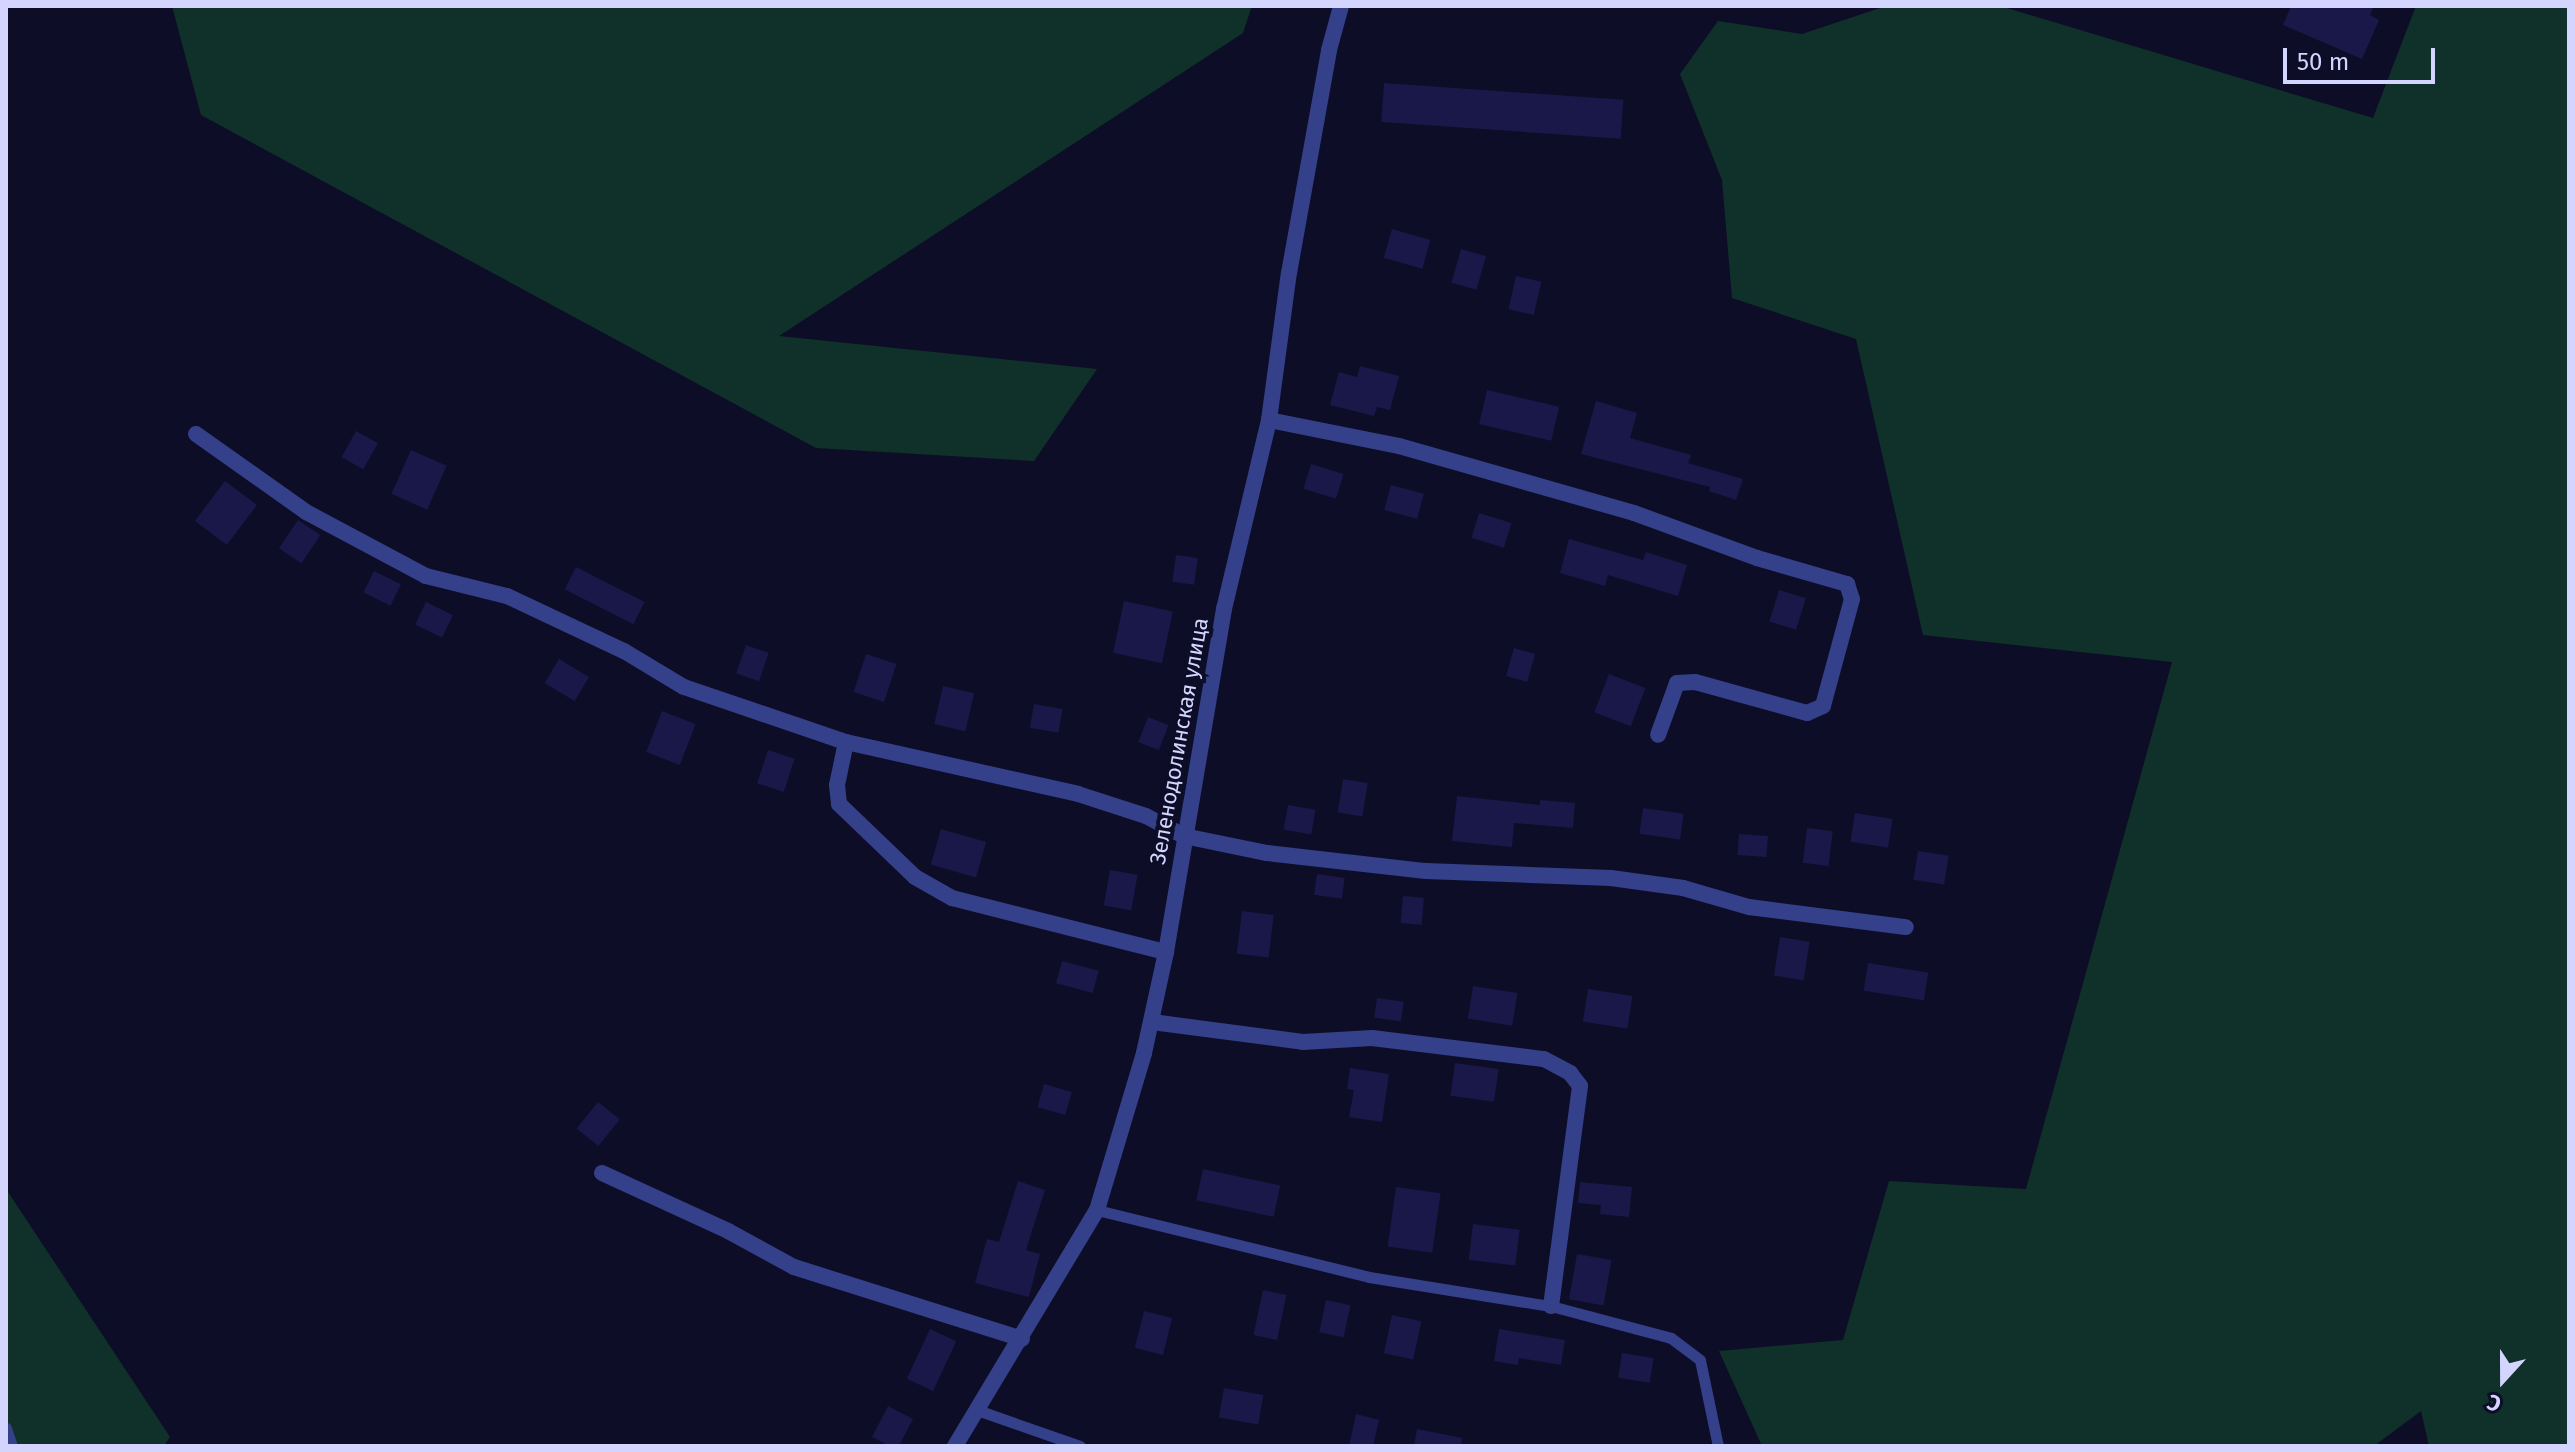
<!DOCTYPE html>
<meta charset="utf-8">
<style>
body{margin:0}
#map{position:relative;width:2575px;height:1452px;overflow:hidden;background:#0d0d27;font-family:"Fira Sans",sans-serif}
div>[style]{position:absolute}
[style*='--x']{left:calc(var(--x)*1px);top:calc(var(--y)*1px);width:calc(var(--w)*1px);rotate:calc(var(--a)*1deg)}
.green>*{inset:0;background:#10312a}
.building>*{inset:0;background:#191849;transform-origin:0 0}
.lane>*{height:11px;margin:-5.5px;padding:0 5.5px;transform-origin:5.5px;border-radius:5.5px;background:#344089}
.street>*{height:16px;margin:-8px;padding:0 8px;transform-origin:8px;border-radius:8px;background:#344089}
span{translate:-50% -50%;white-space:nowrap;text-align:center;line-height:1.15;-webkit-text-stroke:8px #0d0d27;paint-order:stroke}
.street-label{font-size:22px;color:#d3d5ff}
.frame{position:absolute;inset:0;border:8px solid #d3d5ff;pointer-events:none}
.north{position:absolute;left:2463px;top:1340px;width:80px;height:80px;-webkit-text-stroke:6px #0d0d27;paint-order:stroke;rotate:201deg;font-size:22px;font-weight:700;line-height:32px;text-align:center;color:#d3d5ff}
.north::after{content:'';display:block;margin:auto;width:28px;height:36px;background:#d3d5ff;clip-path:polygon(50% 0,100% 100%,50% 72%,0 100%)}
.scale{position:absolute;left:2283px;top:48px;width:152px;height:36px;box-sizing:border-box;border:4px solid #d3d5ff;border-top:0;padding-left:10px;font-size:24px;line-height:28px;white-space:nowrap;color:#d3d5ff;-webkit-text-stroke:6px #0d0d27;paint-order:stroke}
</style>
<div id="map">
<div class="green">
<i style="clip-path:polygon(172px 6px,1252px 6px,1243px 33px,779px 336px,1097px 369px,1034px 461px,816px 448px,201px 115px)"></i>
<i style="clip-path:polygon(1886px 6px,2000px 6px,2373px 118px,2416px 6px,2569px 6px,2569px 1446px,2429px 1446px,2421px 1411px,2374px 1446px,1762px 1446px,1719px 1351px,1843px 1340px,1889px 1181px,2026px 1189px,2172px 662px,1923px 635px,1856px 339px,1732px 298px,1722px 180px,1680px 74px,1718px 21px,1802px 34px)"></i>
<i style="clip-path:polygon(6px 1189px,170px 1437px,164px 1446px,6px 1446px)"></i>
</div>
<div class="building">
<i style="clip-path:polygon(2291px 6px,2374px 6px,2370px 15px,2379px 20px,2362px 59px,2283px 25px)"></i>
<i style="left:1384px;top:83px;width:240px;height:39px;rotate:4deg"></i>
<i style="left:1392px;top:229px;width:40px;height:30px;rotate:16deg"></i>
<i style="left:1461px;top:249px;width:26px;height:35px;rotate:16deg"></i>
<i style="left:1516px;top:276px;width:26px;height:34px;rotate:13deg"></i>
<i style="clip-path:polygon(1360px 366px,1399px 376px,1390px 410px,1377px 407px,1374px 416px,1330px 405px,1339px 372px,1357px 377px)"></i>
<i style="left:1487px;top:390px;width:74px;height:35px;rotate:13deg"></i>
<i style="clip-path:polygon(1596px 401px,1637px 413px,1630px 438px,1691px 455px,1688px 463px,1743px 479px,1736px 500px,1709px 491px,1710px 487px,1581px 454px)"></i>
<i style="left:356px;top:431px;width:25px;height:30px;rotate:29deg"></i>
<i style="left:411px;top:450px;width:39px;height:48px;rotate:24deg"></i>
<i style="left:1311px;top:464px;width:34px;height:26px;rotate:17deg"></i>
<i style="left:225px;top:481px;width:40px;height:50px;rotate:37deg"></i>
<i style="left:1391px;top:485px;width:34px;height:26px;rotate:15deg"></i>
<i style="left:1479px;top:513px;width:34px;height:26px;rotate:17deg"></i>
<i style="left:298px;top:520px;width:27px;height:34px;rotate:34deg"></i>
<i style="clip-path:polygon(1569px 539px,1643px 560px,1646px 552px,1687px 565px,1678px 596px,1608px 575px,1605px 586px,1560px 573px)"></i>
<i style="left:1176px;top:555px;width:22px;height:27px;rotate:8deg"></i>
<i style="left:576px;top:567px;width:77px;height:25px;rotate:27deg"></i>
<i style="left:374px;top:571px;width:30px;height:24px;rotate:26deg"></i>
<i style="left:1779px;top:590px;width:28px;height:33px;rotate:17deg"></i>
<i style="left:1124px;top:601px;width:50px;height:53px;rotate:12deg"></i>
<i style="left:426px;top:602px;width:30px;height:25px;rotate:26deg"></i>
<i style="left:746px;top:645px;width:24px;height:30px;rotate:19deg"></i>
<i style="left:1514px;top:648px;width:22px;height:29px;rotate:16deg"></i>
<i style="left:866px;top:654px;width:32px;height:40px;rotate:18deg"></i>
<i style="left:559px;top:659px;width:35px;height:28px;rotate:31deg"></i>
<i style="left:1609px;top:674px;width:39px;height:41px;rotate:21deg"></i>
<i style="left:943px;top:686px;width:32px;height:39px;rotate:13deg"></i>
<i style="left:1034px;top:704px;width:29px;height:24px;rotate:10deg"></i>
<i style="left:662px;top:711px;width:36px;height:44px;rotate:21deg"></i>
<i style="left:1148px;top:717px;width:22px;height:27px;rotate:21deg"></i>
<i style="left:768px;top:750px;width:28px;height:35px;rotate:18deg"></i>
<i style="left:1343px;top:779px;width:25px;height:34px;rotate:9deg"></i>
<i style="clip-path:polygon(1457px 796px,1540px 805px,1540px 800px,1575px 803px,1573px 828px,1514px 823px,1512px 847px,1452px 841px)"></i>
<i style="left:1288px;top:805px;width:28px;height:25px;rotate:10deg"></i>
<i style="left:1643px;top:808px;width:41px;height:26px;rotate:8deg"></i>
<i style="left:1855px;top:813px;width:38px;height:29px;rotate:9deg"></i>
<i style="left:1807px;top:828px;width:26px;height:35px;rotate:7deg"></i>
<i style="left:941px;top:829px;width:47px;height:37px;rotate:16deg"></i>
<i style="left:1739px;top:834px;width:29px;height:21px;rotate:4deg"></i>
<i style="left:1918px;top:851px;width:31px;height:29px;rotate:9deg"></i>
<i style="left:1110px;top:870px;width:28px;height:36px;rotate:10deg"></i>
<i style="left:1317px;top:874px;width:28px;height:21px;rotate:8deg"></i>
<i style="left:1403px;top:896px;width:21px;height:27px;rotate:5deg"></i>
<i style="left:1242px;top:911px;width:32px;height:43px;rotate:7deg"></i>
<i style="left:1780px;top:937px;width:30px;height:39px;rotate:9deg"></i>
<i style="left:1062px;top:961px;width:38px;height:23px;rotate:15deg"></i>
<i style="left:1868px;top:963px;width:61px;height:28px;rotate:9deg"></i>
<i style="left:1473px;top:986px;width:45px;height:33px;rotate:9deg"></i>
<i style="left:1588px;top:989px;width:45px;height:33px;rotate:9deg"></i>
<i style="left:1377px;top:998px;width:27px;height:20px;rotate:8deg"></i>
<i style="left:1455px;top:1063px;width:44px;height:33px;rotate:8deg"></i>
<i style="clip-path:polygon(1350px 1068px,1389px 1074px,1382px 1122px,1349px 1117px,1354px 1090px,1347px 1089px)"></i>
<i style="left:1044px;top:1084px;width:29px;height:24px;rotate:16deg"></i>
<i style="left:598px;top:1102px;width:28px;height:34px;rotate:39deg"></i>
<i style="left:1203px;top:1169px;width:79px;height:32px;rotate:12deg"></i>
<i style="clip-path:polygon(1018px 1181px,1045px 1190px,1026px 1250px,1040px 1254px,1029px 1297px,975px 1283px,987px 1239px,999px 1242px)"></i>
<i style="clip-path:polygon(1580px 1182px,1632px 1187px,1629px 1217px,1600px 1214px,1601px 1205px,1578px 1203px)"></i>
<i style="left:1396px;top:1187px;width:45px;height:60px;rotate:8deg"></i>
<i style="left:1473px;top:1224px;width:47px;height:36px;rotate:7deg"></i>
<i style="left:1577px;top:1254px;width:35px;height:46px;rotate:10deg"></i>
<i style="left:1263px;top:1290px;width:24px;height:46px;rotate:12deg"></i>
<i style="left:1326px;top:1300px;width:25px;height:33px;rotate:12deg"></i>
<i style="left:1144px;top:1311px;width:29px;height:38px;rotate:14deg"></i>
<i style="left:1392px;top:1315px;width:30px;height:39px;rotate:12deg"></i>
<i style="left:930px;top:1329px;width:29px;height:55px;rotate:25deg"></i>
<i style="clip-path:polygon(1499px 1329px,1565px 1340px,1561px 1365px,1519px 1358px,1518px 1365px,1494px 1361px)"></i>
<i style="left:1622px;top:1353px;width:32px;height:25px;rotate:9deg"></i>
<i style="left:1224px;top:1388px;width:40px;height:30px;rotate:10deg"></i>
<i style="clip-path:polygon(888px 1406px,913px 1419px,899px 1446px,890px 1446px,872px 1437px)"></i>
<i style="clip-path:polygon(1356px 1414px,1379px 1420px,1373px 1446px,1349px 1446px)"></i>
<i style="clip-path:polygon(1417px 1429px,1462px 1438px,1461px 1446px,1414px 1446px)"></i>
</div>
<div class="lane">
<i style="--x:1097;--y:1210;--w:280;--a:13.8"></i>
<i style="--x:1369;--y:1277;--w:184;--a:9.1"></i>
<i style="--x:1551;--y:1306;--w:124;--a:14.9"></i>
<i style="--x:1671;--y:1338;--w:36;--a:37"></i>
<i style="--x:1700;--y:1360;--w:88;--a:78.2"></i>
<i style="--x:977;--y:1410;--w:109;--a:19.3"></i>
<i style="--x:6;--y:1428;--w:19;--a:72"></i>
</div>
<div class="street">
<i style="--x:1269;--y:420;--w:133;--a:11.3"></i>
<i style="--x:1399;--y:446;--w:244;--a:15.9"></i>
<i style="--x:1634;--y:513;--w:131;--a:20.1"></i>
<i style="--x:1757;--y:558;--w:94;--a:16.1"></i>
<i style="--x:1847;--y:584;--w:16;--a:72"></i>
<i style="--x:1852;--y:599;--w:111;--a:105.2"></i>
<i style="--x:1823;--y:706;--w:17;--a:156"></i>
<i style="--x:1807;--y:713;--w:116;--a:-164.5"></i>
<i style="--x:1695;--y:682;--w:18;--a:177"></i>
<i style="--x:1677;--y:683;--w:55;--a:110.1"></i>
<i style="--x:196;--y:434;--w:135;--a:35.3"></i>
<i style="--x:306;--y:512;--w:136;--a:28.1"></i>
<i style="--x:426;--y:576;--w:83;--a:13.9"></i>
<i style="--x:507;--y:596;--w:129;--a:25.2"></i>
<i style="--x:624;--y:651;--w:70;--a:31"></i>
<i style="--x:684;--y:687;--w:171;--a:18.8"></i>
<i style="--x:846;--y:742;--w:238;--a:12.6"></i>
<i style="--x:1078;--y:794;--w:71;--a:17.9"></i>
<i style="--x:1146;--y:816;--w:43;--a:27.8"></i>
<i style="--x:1184;--y:836;--w:85;--a:11.6"></i>
<i style="--x:1267;--y:853;--w:160;--a:6.5"></i>
<i style="--x:1426;--y:871;--w:185;--a:2.2"></i>
<i style="--x:1611;--y:878;--w:73;--a:7.9"></i>
<i style="--x:1683;--y:888;--w:69;--a:16.1"></i>
<i style="--x:1749;--y:907;--w:158;--a:7.3"></i>
<i style="--x:846;--y:742;--w:44;--a:101.8"></i>
<i style="--x:837;--y:785;--w:19;--a:84"></i>
<i style="--x:839;--y:804;--w:105;--a:43.8"></i>
<i style="--x:915;--y:877;--w:43;--a:29.6"></i>
<i style="--x:952;--y:898;--w:221;--a:14.2"></i>
<i style="--x:1152;--y:1022;--w:152;--a:7.5"></i>
<i style="--x:1303;--y:1042;--w:69;--a:-3.3"></i>
<i style="--x:1372;--y:1038;--w:173;--a:7"></i>
<i style="--x:1544;--y:1059;--w:30;--a:28"></i>
<i style="--x:1570;--y:1073;--w:16;--a:52"></i>
<i style="--x:1580;--y:1086;--w:222;--a:97.5"></i>
<i style="--x:602;--y:1173;--w:139;--a:24.7"></i>
<i style="--x:728;--y:1231;--w:75;--a:28.6"></i>
<i style="--x:794;--y:1267;--w:239;--a:17.5"></i>
<i style="--x:955;--y:1446;--w:275;--a:-59"></i>
<i style="--x:1097;--y:1210;--w:164;--a:-73.3"></i>
<i style="--x:1144;--y:1053;--w:103;--a:-77.7"></i>
<i style="--x:1166;--y:952;--w:348;--a:-80.4"></i>
<i style="--x:1224;--y:609;--w:194;--a:-76.6"></i>
<i style="--x:1269;--y:420;--w:148;--a:-82.3"></i>
<i style="--x:1289;--y:273;--w:227;--a:-79.8"></i>
<i style="--x:1329;--y:50;--w:46;--a:-74.7"></i>
</div>
<div class="street-label">
<span style="left:1179px;top:741px;rotate:-80deg">Зеленодолинская улица</span>
</div>
<div class="frame"></div>
<div class="north">С</div>
<div class="scale">50 m</div>
</div>
